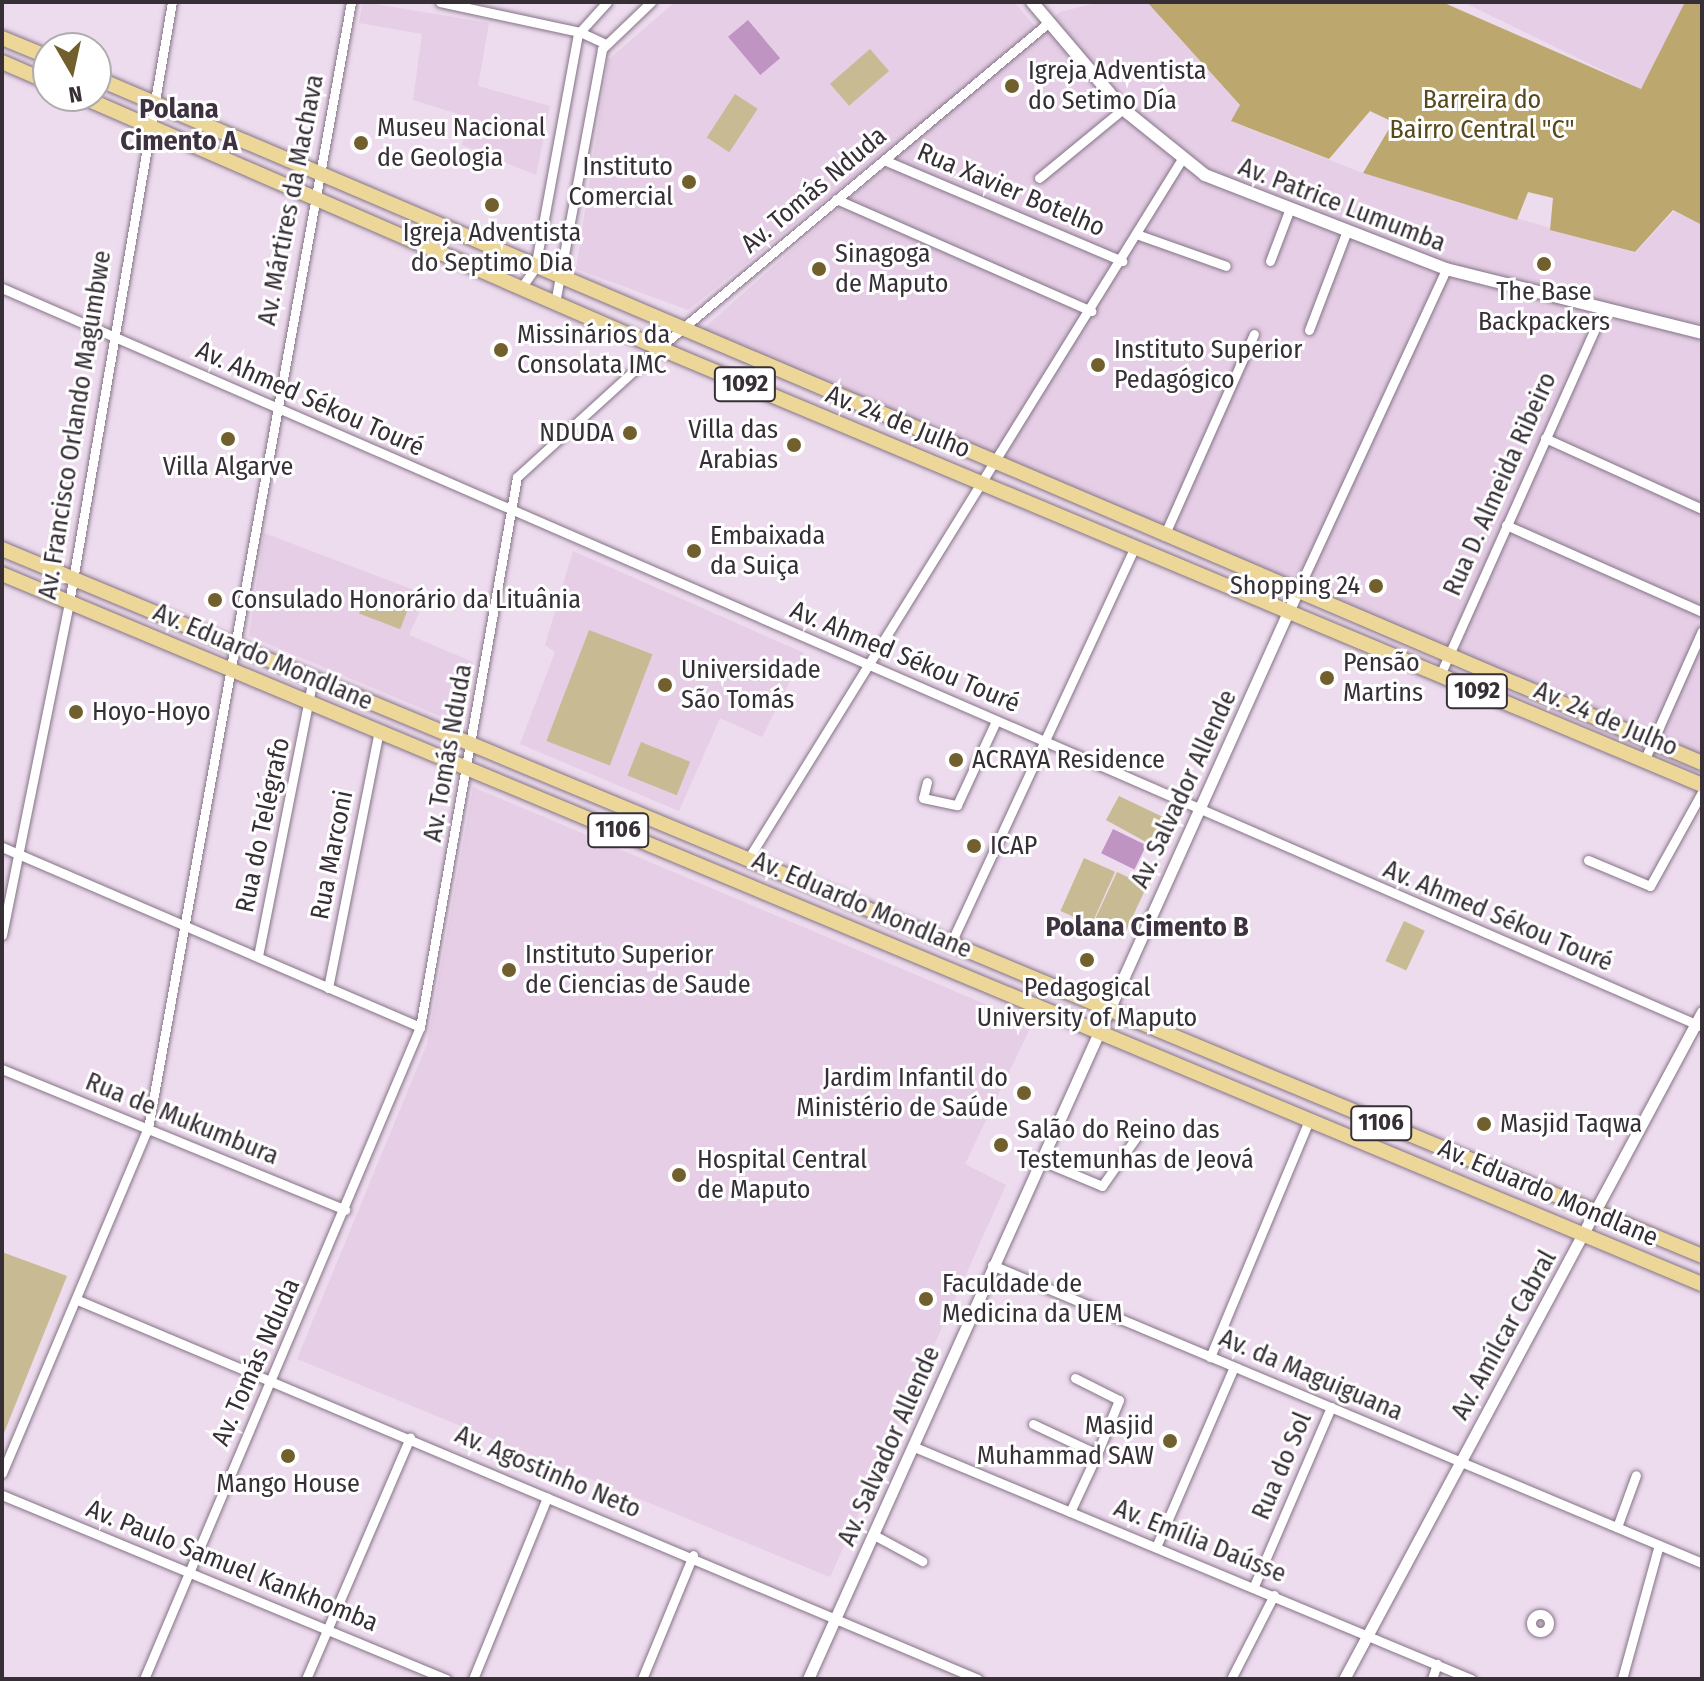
<!DOCTYPE html>
<meta charset="utf-8">
<style>
body{margin:0}
#map{position:relative;width:1704px;height:1681px;overflow:hidden;background:#eddbee;font-family:"Fira Sans Condensed",sans-serif}
div>[style]{position:absolute}
[style*='--x']{left:calc(var(--x)*1px);top:calc(var(--y)*1px);width:calc(var(--w)*1px);rotate:calc(var(--a)*1deg)}
.built>*{inset:0;background:#e5cee6}
.green>*{inset:0;background:#c8bb94;transform-origin:0 0}
.forest>*{inset:0;background:#bca86e}
.water>*{inset:0;background:#bf94c2;transform-origin:0 0}
.roads{filter:drop-shadow(0 0 2px #847485) drop-shadow(0 0 2px #847485)}
.minor>*{height:9px;margin:-4.5px;padding:0 4.5px;transform-origin:4.5px;border-radius:4.5px;background:#fff}
.minor>.ring{margin:-4.5px;padding:0;box-sizing:content-box;background:none;border:9px solid #fff;border-radius:50%}
.tertiary>*{height:11px;margin:-5.5px;padding:0 5.5px;transform-origin:5.5px;border-radius:5.5px;background:#fff}
.secondary>*{height:12px;margin:-6px;padding:0 6px;transform-origin:6px;border-radius:6px;background:#fff}
.primary>*{height:14px;margin:-7px;padding:0 7px;transform-origin:7px;border-radius:7px;background:#ecd799}
.dots>*{width:22px;height:22px;translate:-50% -50%;box-sizing:border-box;border:4px solid #fff;border-radius:50%}
span{translate:-50% -50%;white-space:nowrap;text-align:center;line-height:1.15;-webkit-text-stroke:6px #fff;paint-order:stroke}
.shield-label span{padding:2px 6px;background:#fff;border:2px solid;border-radius:6px;-webkit-text-stroke-width:0}
.shield-label{font-size:24px;color:#362f36;font-weight:700}
.poi-label{font-size:26px;color:#362f36}
.left{translate:0 -50%;text-align:left}
.right{translate:-100% -50%;text-align:right}
.park-label{font-size:26px;color:#58491c}
.street-label{font-size:26px;color:#362f36}
.neighbourhood-label{font-size:28px;color:#3f3240;font-weight:700}
.frame{position:absolute;inset:0;border:4px solid #362f36;pointer-events:none}
.north{position:absolute;left:32px;top:32px;width:80px;height:80px;box-sizing:border-box;background:#fff;border:2px solid #afacaf;border-radius:50%;rotate:171deg;font-size:22px;font-weight:700;line-height:32px;text-align:center;color:#362f36}
.north::after{content:'';display:block;margin:auto;width:28px;height:36px;background:#71602e;clip-path:polygon(50% 0,100% 100%,50% 72%,0 100%)}
</style>
<div id="map">
<div class="built">
<i style="clip-path:polygon(363px 2px,489px 23px,478px 86px,550px 106px,536px 175px,462px 145px,468px 117px,413px 100px,422px 34px,359px 23px)"></i>
<i style="clip-path:polygon(675px 2px,1014px 2px,1038px 30px,688px 310px,576px 269px,608px 60px)"></i>
<i style="clip-path:polygon(1100px 2px,1147px 2px,1240px 105px,1232px 122px,1360px 172px,1635px 253px,1674px 211px,1702px 225px,1702px 768px,702px 330px,1060px 12px)"></i>
<i style="clip-path:polygon(1463px 2px,1685px 2px,1641px 89px)"></i>
<i style="clip-path:polygon(264px 533px,427px 595px,409px 635px,473px 662px,461px 725px,249px 636px)"></i>
<i style="clip-path:polygon(573px 551px,804px 653px,762px 737px,720px 718px,679px 811px,520px 744px,555px 652px,545px 645px)"></i>
<i style="clip-path:polygon(473px 787px,1032px 1024px,965px 1164px,1006px 1185px,830px 1577px,297px 1359px,427px 1044px)"></i>
</div>
<div class="green">
<i style="left:870px;top:49px;width:29px;height:53px;rotate:49deg"></i>
<i style="left:735px;top:94px;width:27px;height:52px;rotate:33deg"></i>
<i style="left:367px;top:593px;width:44px;height:22px;rotate:21deg"></i>
<i style="left:589px;top:630px;width:68px;height:119px;rotate:21deg"></i>
<i style="left:641px;top:742px;width:53px;height:36px;rotate:22deg"></i>
<i style="clip-path:polygon(1119px 796px,1163px 817px,1155px 847px,1106px 820px)"></i>
<i style="left:1084px;top:858px;width:34px;height:58px;rotate:24deg"></i>
<i style="left:1117px;top:872px;width:33px;height:59px;rotate:25deg"></i>
<i style="left:1404px;top:921px;width:23px;height:44px;rotate:25deg"></i>
<i style="clip-path:polygon(2px 1252px,67px 1276px,2px 1438px)"></i>
</div>
<div class="forest">
<i style="clip-path:polygon(1147px 2px,1442px 2px,1641px 89px,1685px 2px,1702px 2px,1702px 225px,1673px 210px,1635px 252px,1550px 230px,1553px 198px,1528px 192px,1517px 220px,1363px 173px,1393px 122px,1370px 111px,1329px 159px,1231px 121px,1240px 105px)"></i>
</div>
<div class="water">
<i style="left:748px;top:20px;width:50px;height:26px;rotate:50deg"></i>
<i style="left:1113px;top:829px;width:37px;height:27px;rotate:26deg"></i>
</div>
<div class="roads">
<div class="minor">
<i style="--x:440;--y:2;--w:143;--a:12.1"></i>
<i style="--x:580;--y:32;--w:29;--a:25"></i>
<i style="--x:884;--y:160;--w:259;--a:23"></i>
<i style="--x:1039;--y:178;--w:109;--a:-39.4"></i>
<i style="--x:836;--y:199;--w:279;--a:23.7"></i>
<i style="--x:1139;--y:235;--w:92;--a:19.6"></i>
<i style="--x:1270;--y:261;--w:53;--a:-69.2"></i>
<i style="--x:2;--y:288;--w:1854;--a:23.49"></i>
<i style="--x:521;--y:288;--w:24;--a:-55"></i>
<i style="--x:535;--y:268;--w:238;--a:-79.6"></i>
<i style="--x:578;--y:34;--w:43;--a:-47.8"></i>
<i style="--x:555;--y:303;--w:258;--a:-79.5"></i>
<i style="--x:602;--y:49;--w:68;--a:-43.8"></i>
<i style="--x:1309;--y:330;--w:104;--a:-69.1"></i>
<i style="--x:1545;--y:438;--w:172;--a:24.3"></i>
<i style="--x:1506;--y:525;--w:214;--a:23.9"></i>
<i style="--x:1164;--y:536;--w:221;--a:-66"></i>
<i style="--x:1297;--y:592;--w:356;--a:-65.2"></i>
<i style="--x:1440;--y:675;--w:398;--a:-65.9"></i>
<i style="--x:1644;--y:761;--w:142;--a:-66"></i>
<i style="--x:927;--y:782;--w:16;--a:104"></i>
<i style="--x:923;--y:798;--w:35;--a:12"></i>
<i style="--x:957;--y:805;--w:93;--a:-65.1"></i>
<i style="--x:2;--y:847;--w:455;--a:23.3"></i>
<i style="--x:748;--y:859;--w:820;--a:-58.21"></i>
<i style="--x:1588;--y:860;--w:67;--a:22.8"></i>
<i style="--x:1650;--y:886;--w:107;--a:-61"></i>
<i style="--x:2;--y:935;--w:339;--a:-78.6"></i>
<i style="--x:69;--y:603;--w:610;--a:-80.28"></i>
<i style="--x:950;--y:945;--w:437;--a:-65.1"></i>
<i style="--x:258;--y:956;--w:282;--a:-78.8"></i>
<i style="--x:328;--y:988;--w:262;--a:-78.8"></i>
<i style="--x:2;--y:1069;--w:371;--a:22.3"></i>
<i style="--x:1040;--y:1160;--w:67;--a:22.8"></i>
<i style="--x:1102;--y:1186;--w:61;--a:-55"></i>
<i style="--x:992;--y:1265;--w:770;--a:22.77"></i>
<i style="--x:80;--y:1301;--w:974;--a:22.83"></i>
<i style="--x:1210;--y:1357;--w:257;--a:-67.3"></i>
<i style="--x:1075;--y:1378;--w:49;--a:26.6"></i>
<i style="--x:1119;--y:1400;--w:58;--a:112.2"></i>
<i style="--x:1033;--y:1424;--w:71;--a:25.1"></i>
<i style="--x:1097;--y:1454;--w:64;--a:115"></i>
<i style="--x:912;--y:1446;--w:606;--a:22.63"></i>
<i style="--x:2;--y:1473;--w:375;--a:-67.1"></i>
<i style="--x:148;--y:1128;--w:1144;--a:-79.78"></i>
<i style="--x:2;--y:1495;--w:481;--a:22.5"></i>
<i style="--x:1617;--y:1527;--w:55;--a:-69.9"></i>
<i style="--x:874;--y:1535;--w:55;--a:28.4"></i>
<i style="--x:1156;--y:1547;--w:196;--a:-66.6"></i>
<i style="--x:1254;--y:1586;--w:195;--a:-66.7"></i>
<i class="ring" style="left:1531px;top:1614px;width:9px;height:9px"></i>
<i style="--x:1232;--y:1677;--w:92;--a:-62.9"></i>
<i style="--x:144;--y:1679;--w:708;--a:-67.06"></i>
<i style="--x:420;--y:1027;--w:558;--a:-80"></i>
<i style="--x:517;--y:477;--w:192;--a:-42.3"></i>
<i style="--x:659;--y:348;--w:508;--a:-39.89"></i>
<i style="--x:306;--y:1679;--w:263;--a:-66.7"></i>
<i style="--x:473;--y:1679;--w:196;--a:-67.8"></i>
<i style="--x:642;--y:1679;--w:134;--a:-67.6"></i>
<i style="--x:1432;--y:1679;--w:16;--a:-72"></i>
<i style="--x:1622;--y:1679;--w:139;--a:-74.6"></i>
</div>
<div class="tertiary">
<i style="--x:808;--y:1679;--w:1192;--a:-65.78"></i>
<i style="--x:1344;--y:1679;--w:757;--a:-61.78"></i>
</div>
<div class="secondary">
<i style="--x:1032;--y:2;--w:140;--a:49.6"></i>
<i style="--x:1123;--y:109;--w:105;--a:38.8"></i>
<i style="--x:1205;--y:175;--w:259;--a:21.3"></i>
<i style="--x:1446;--y:269;--w:264;--a:14"></i>
</div>
<div class="primary">
<i style="--x:2;--y:38;--w:50;--a:22.4"></i>
<i style="--x:2;--y:62;--w:50;--a:23.5"></i>
<i style="--x:96;--y:78;--w:1746;--a:23.1"></i>
<i style="--x:80;--y:96;--w:631;--a:23.52"></i>
<i style="--x:659;--y:348;--w:1131;--a:22.73"></i>
<i style="--x:2;--y:549;--w:1841;--a:22.58"></i>
<i style="--x:2;--y:574;--w:1842;--a:22.67"></i>
</div>
</div>
<div class="dots">
<i style="left:1012px;top:86px;background:#71602e"></i>
<i style="left:361px;top:143px;background:#71602e"></i>
<i style="left:689px;top:182px;background:#71602e"></i>
<i style="left:492px;top:205px;background:#71602e"></i>
<i style="left:1544px;top:264px;background:#71602e"></i>
<i style="left:819px;top:269px;background:#71602e"></i>
<i style="left:501px;top:350px;background:#71602e"></i>
<i style="left:1098px;top:365px;background:#71602e"></i>
<i style="left:630px;top:433px;background:#71602e"></i>
<i style="left:228px;top:439px;background:#71602e"></i>
<i style="left:794px;top:445px;background:#71602e"></i>
<i style="left:694px;top:551px;background:#71602e"></i>
<i style="left:1376px;top:586px;background:#71602e"></i>
<i style="left:215px;top:600px;background:#71602e"></i>
<i style="left:1327px;top:678px;background:#71602e"></i>
<i style="left:665px;top:685px;background:#71602e"></i>
<i style="left:76px;top:712px;background:#71602e"></i>
<i style="left:956px;top:760px;background:#71602e"></i>
<i style="left:974px;top:846px;background:#71602e"></i>
<i style="left:1087px;top:960px;background:#71602e"></i>
<i style="left:509px;top:970px;background:#71602e"></i>
<i style="left:1024px;top:1093px;background:#71602e"></i>
<i style="left:1484px;top:1124px;background:#71602e"></i>
<i style="left:1001px;top:1145px;background:#71602e"></i>
<i style="left:679px;top:1175px;background:#71602e"></i>
<i style="left:926px;top:1299px;background:#71602e"></i>
<i style="left:1170px;top:1441px;background:#71602e"></i>
<i style="left:288px;top:1456px;background:#71602e"></i>
</div>
<div class="shield-label">
<span style="left:745px;top:384px">1092</span>
<span style="left:1477px;top:691px">1092</span>
<span style="left:618px;top:830px">1106</span>
<span style="left:1381px;top:1123px">1106</span>
</div>
<div class="poi-label">
<span class="left" style="left:1028px;top:86px">Igreja Adventista<br>do Setimo Día</span>
<span class="left" style="left:377px;top:143px">Museu Nacional<br>de Geologia</span>
<span class="right" style="left:673px;top:182px">Instituto<br>Comercial</span>
<span style="left:492px;top:248px">Igreja Adventista<br>do Septimo Dia</span>
<span class="left" style="left:835px;top:269px">Sinagoga<br>de Maputo</span>
<span style="left:1544px;top:307px">The Base<br>Backpackers</span>
<span class="left" style="left:517px;top:350px">Missinários da<br>Consolata IMC</span>
<span class="left" style="left:1114px;top:365px">Instituto Superior<br>Pedagógico</span>
<span class="right" style="left:778px;top:445px">Villa das<br>Arabias</span>
<span class="right" style="left:614px;top:433px">NDUDA</span>
<span style="left:228px;top:467px">Villa Algarve</span>
<span class="left" style="left:710px;top:551px">Embaixada<br>da Suiça</span>
<span class="right" style="left:1360px;top:586px">Shopping 24</span>
<span class="left" style="left:231px;top:600px">Consulado Honorário da Lituânia</span>
<span class="left" style="left:1343px;top:678px">Pensão<br>Martins</span>
<span class="left" style="left:681px;top:685px">Universidade<br>São Tomás</span>
<span class="left" style="left:92px;top:712px">Hoyo-Hoyo</span>
<span class="left" style="left:972px;top:760px">ACRAYA Residence</span>
<span class="left" style="left:990px;top:846px">ICAP</span>
<span class="left" style="left:525px;top:970px">Instituto Superior<br>de Ciencias de Saude</span>
<span style="left:1087px;top:1003px">Pedagogical<br>University of Maputo</span>
<span class="right" style="left:1008px;top:1093px">Jardim Infantil do<br>Ministério de Saúde</span>
<span class="left" style="left:1500px;top:1124px">Masjid Taqwa</span>
<span class="left" style="left:1017px;top:1145px">Salão do Reino das<br>Testemunhas de Jeová</span>
<span class="left" style="left:697px;top:1175px">Hospital Central<br>de Maputo</span>
<span class="left" style="left:942px;top:1299px">Faculdade de<br>Medicina da UEM</span>
<span class="right" style="left:1154px;top:1441px">Masjid<br>Muhammad SAW</span>
<span style="left:288px;top:1484px">Mango House</span>
</div>
<div class="park-label">
<span style="left:1482px;top:115px">Barreira do<br>Bairro Central "C"</span>
</div>
<div class="street-label">
<span style="left:814px;top:190px;rotate:-40deg">Av. Tomás Nduda</span>
<span style="left:1011px;top:190px;rotate:23deg">Rua Xavier Botelho</span>
<span style="left:291px;top:200px;rotate:-79deg">Av. Mártires da Machava</span>
<span style="left:1342px;top:205px;rotate:21deg">Av. Patrice Lumumba</span>
<span style="left:310px;top:399px;rotate:24deg">Av. Ahmed Sékou Touré</span>
<span style="left:898px;top:422px;rotate:22deg">Av. 24 de Julho</span>
<span style="left:75px;top:425px;rotate:-81deg">Av. Francisco Orlando Magumbwe</span>
<span style="left:1500px;top:484px;rotate:-66deg">Rua D. Almeida Ribeiro</span>
<span style="left:263px;top:657px;rotate:23deg">Av. Eduardo Mondlane</span>
<span style="left:905px;top:657px;rotate:23deg">Av. Ahmed Sékou Touré</span>
<span style="left:1606px;top:719px;rotate:23deg">Av. 24 de Julho</span>
<span style="left:448px;top:753px;rotate:-80deg">Av. Tomás Nduda</span>
<span style="left:1184px;top:789px;rotate:-65deg">Av. Salvador Allende</span>
<span style="left:263px;top:825px;rotate:-78deg">Rua do Telégrafo</span>
<span style="left:332px;top:855px;rotate:-79deg">Rua Marconi</span>
<span style="left:862px;top:905px;rotate:23deg">Av. Eduardo Mondlane</span>
<span style="left:1498px;top:916px;rotate:23deg">Av. Ahmed Sékou Touré</span>
<span style="left:182px;top:1119px;rotate:22deg">Rua de Mukumbura</span>
<span style="left:1548px;top:1193px;rotate:23deg">Av. Eduardo Mondlane</span>
<span style="left:1504px;top:1335px;rotate:-61deg">Av. Amílcar Cabral</span>
<span style="left:256px;top:1362px;rotate:-66deg">Av. Tomás Nduda</span>
<span style="left:1311px;top:1375px;rotate:23deg">Av. da Maguiguana</span>
<span style="left:889px;top:1446px;rotate:-66deg">Av. Salvador Allende</span>
<span style="left:1282px;top:1466px;rotate:-67deg">Rua do Sol</span>
<span style="left:548px;top:1472px;rotate:23deg">Av. Agostinho Neto</span>
<span style="left:1200px;top:1541px;rotate:22deg">Av. Emília Daússe</span>
<span style="left:232px;top:1566px;rotate:22deg">Av. Paulo Samuel Kankhomba</span>
</div>
<div class="neighbourhood-label">
<span style="left:179px;top:125px">Polana<br>Cimento A</span>
<span style="left:1147px;top:927px">Polana Cimento B</span>
</div>
<div class="frame"></div>
<div class="north">N</div>
</div>
